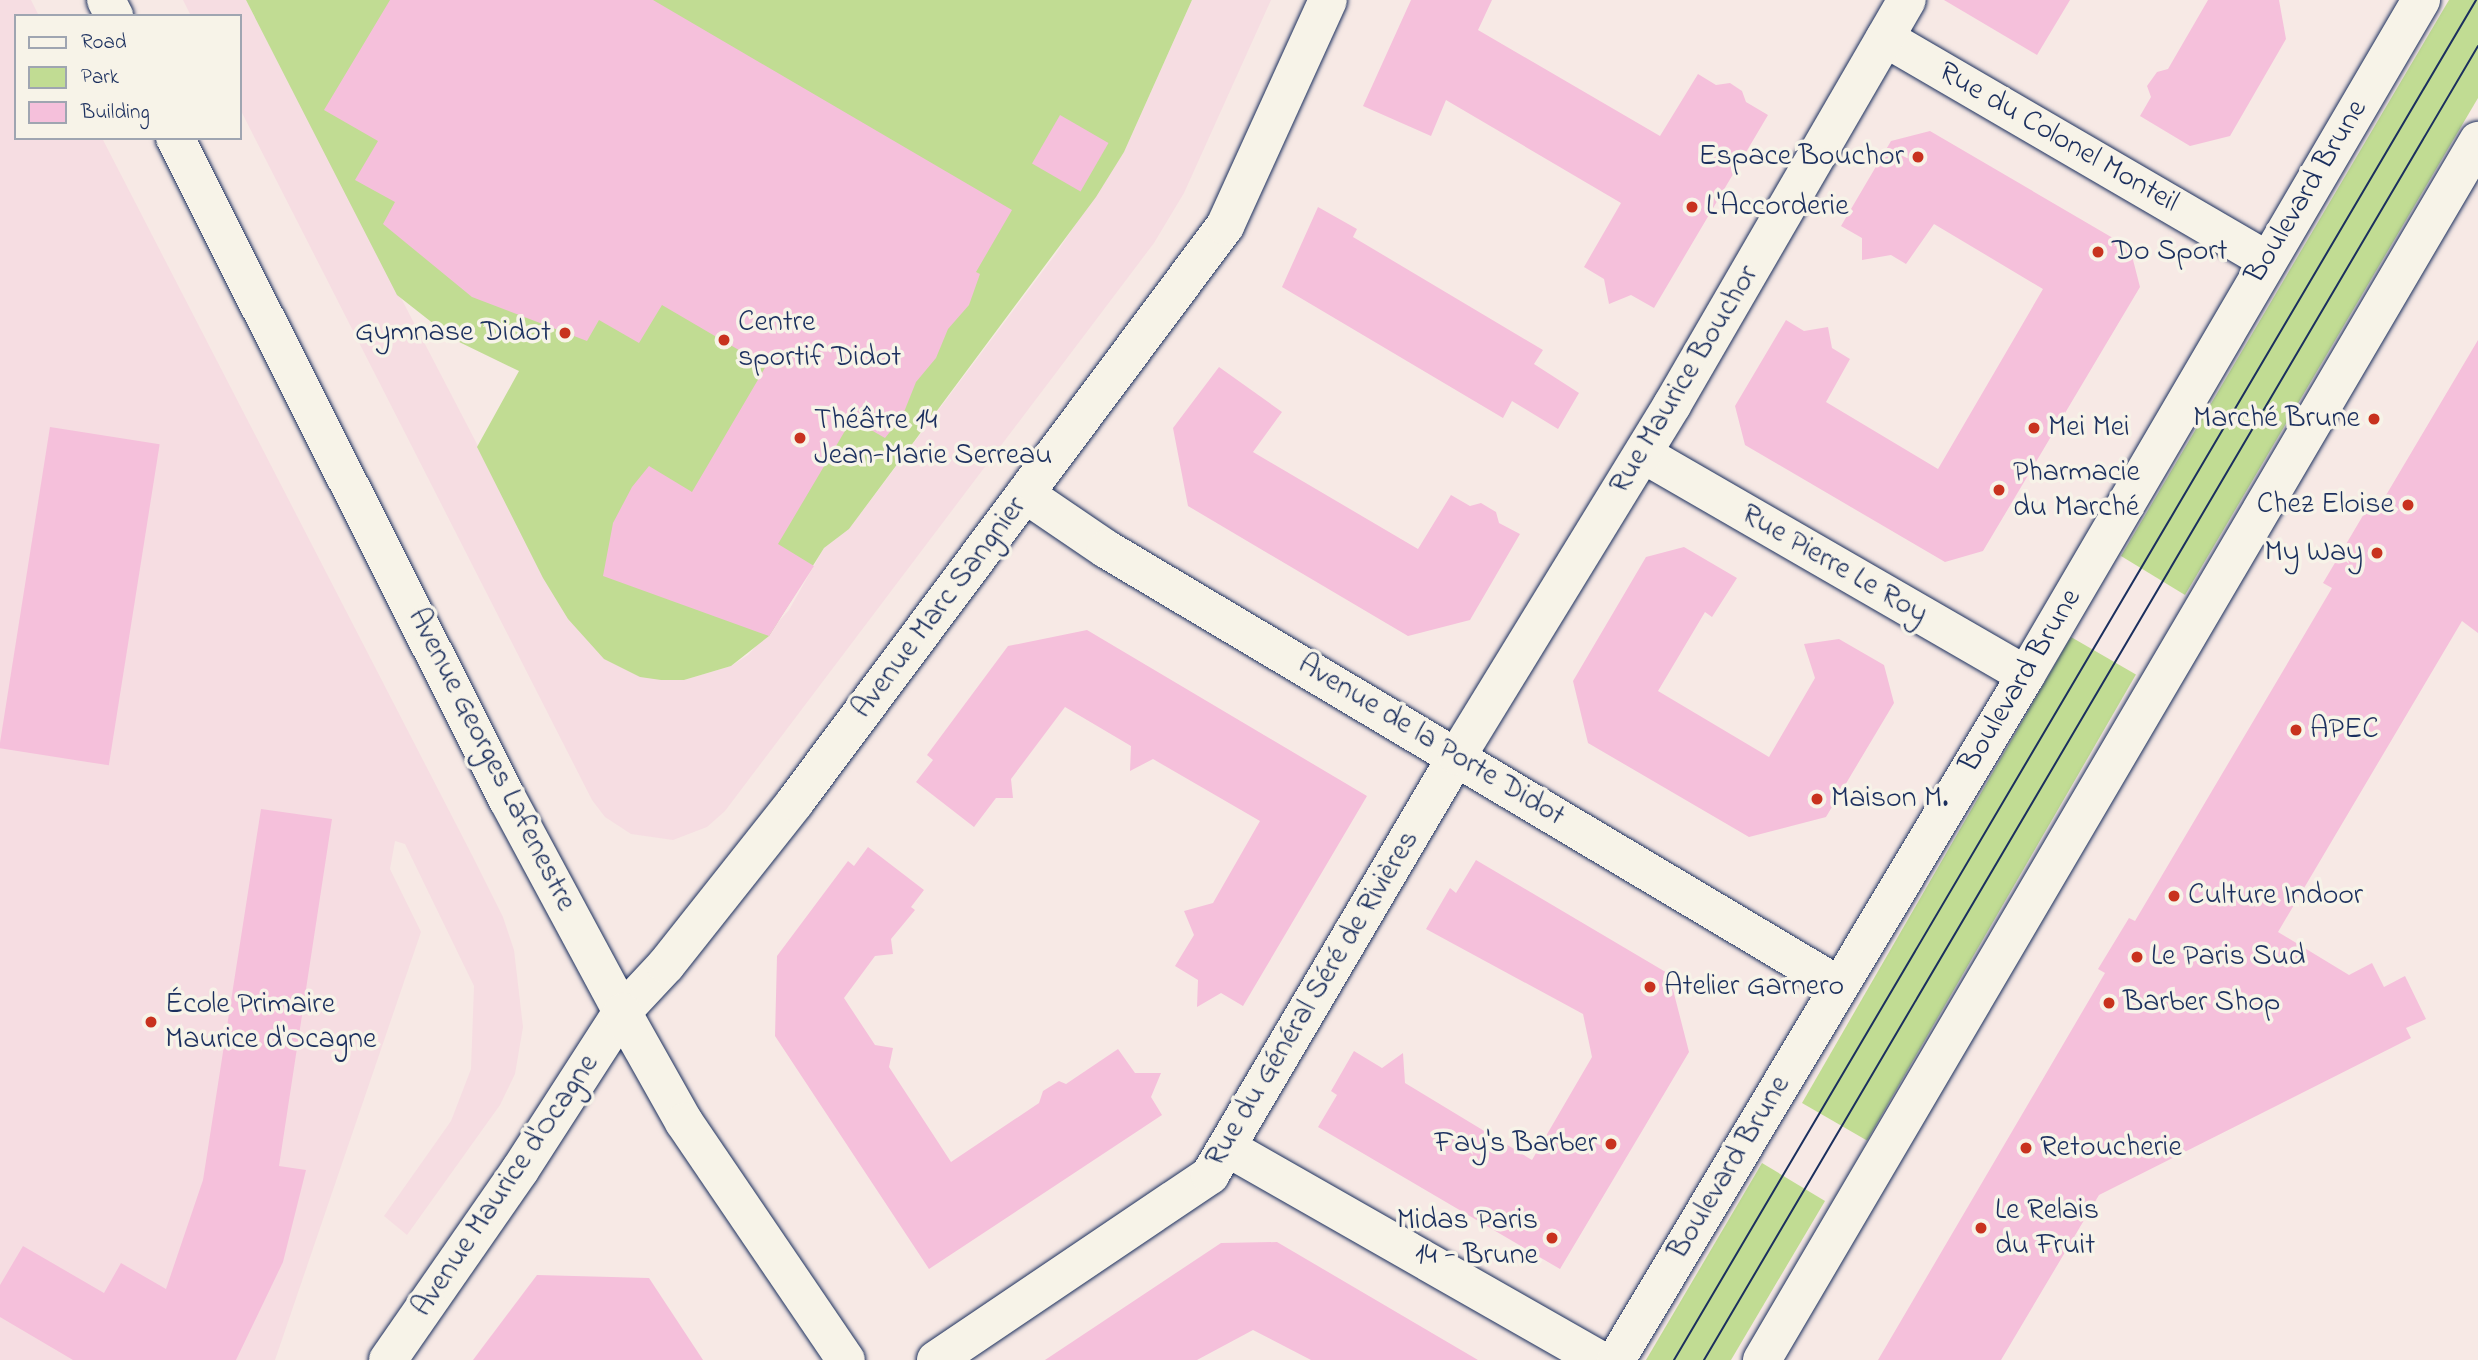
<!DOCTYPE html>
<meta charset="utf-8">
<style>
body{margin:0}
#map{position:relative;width:2478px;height:1360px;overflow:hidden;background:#f7e9e5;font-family:"Indie Flower",sans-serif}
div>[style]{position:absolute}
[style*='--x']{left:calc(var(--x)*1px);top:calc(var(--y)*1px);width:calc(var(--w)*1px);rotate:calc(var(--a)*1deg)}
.built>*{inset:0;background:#f6dde2}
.green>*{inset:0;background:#c1dc93;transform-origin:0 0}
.building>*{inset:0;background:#f5c0db;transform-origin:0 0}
.roads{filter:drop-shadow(0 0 2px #1b2f5e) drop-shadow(0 0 2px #1b2f5e)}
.street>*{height:38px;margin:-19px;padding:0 19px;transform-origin:19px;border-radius:19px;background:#f7f3e8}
.secondary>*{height:38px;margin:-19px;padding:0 19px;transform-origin:19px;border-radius:19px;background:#f7f3e8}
.primary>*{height:38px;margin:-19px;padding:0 19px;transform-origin:19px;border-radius:19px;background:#f7f3e8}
.tram>*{height:2px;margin:-1px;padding:0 1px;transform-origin:1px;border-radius:1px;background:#1b2f5e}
.dots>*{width:19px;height:19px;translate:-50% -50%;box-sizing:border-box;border:4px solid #f7f3e8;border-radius:50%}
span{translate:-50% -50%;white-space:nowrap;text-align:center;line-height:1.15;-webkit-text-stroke:7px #f7f3e8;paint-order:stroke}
.street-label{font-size:30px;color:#1b2f5e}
.poi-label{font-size:30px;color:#1b2f5e}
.right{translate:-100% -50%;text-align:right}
.left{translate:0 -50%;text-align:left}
.legend{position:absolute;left:14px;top:14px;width:228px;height:126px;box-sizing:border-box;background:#f7f3e8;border:2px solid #9fa5b1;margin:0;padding:9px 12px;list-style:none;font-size:21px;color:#1b2f5e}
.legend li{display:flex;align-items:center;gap:14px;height:35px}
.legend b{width:35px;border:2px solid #9fa5b1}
</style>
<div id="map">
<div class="built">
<i style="clip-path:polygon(0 0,31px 0,39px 16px,16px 16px,16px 138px,102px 138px,473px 857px,503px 917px,514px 950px,523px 1027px,515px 1074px,500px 1105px,407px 1235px,384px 1216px,451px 1121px,471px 1069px,474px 986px,405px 844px,395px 841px,390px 869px,421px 932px,275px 1360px,0 1360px)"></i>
<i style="clip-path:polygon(183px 0,246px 0,568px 619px,684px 680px,731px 666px,748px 655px,789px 610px,824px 548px,849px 529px,1055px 255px,1124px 152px,1192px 0,1271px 0,1184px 193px,1154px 243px,725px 811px,707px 827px,673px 840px,631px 834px,605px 817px,592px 800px,240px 109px,240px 16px,191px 16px)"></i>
</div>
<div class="green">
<i style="clip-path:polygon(246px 0,1192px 0,1124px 152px,1096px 197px,849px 529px,824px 548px,769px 636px,731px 666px,684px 680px,661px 680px,640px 677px,604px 659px,568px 619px,543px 578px,477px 447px,519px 371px,453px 339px,397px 295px)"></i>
<i style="clip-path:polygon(2449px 0,2478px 0,2478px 98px,2185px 595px,2121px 556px)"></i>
<i style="left:2071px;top:637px;width:75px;height:538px;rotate:30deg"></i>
<i style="clip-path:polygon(1762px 1163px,1825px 1201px,1731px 1360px,1646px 1360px)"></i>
</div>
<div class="building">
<i style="clip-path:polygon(390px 0,653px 0,1012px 210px,976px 272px,980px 274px,969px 305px,948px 329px,936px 358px,916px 382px,902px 417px,885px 438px,852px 419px,778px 544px,814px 566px,769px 636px,603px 576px,613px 523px,632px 487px,649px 466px,692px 492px,766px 366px,662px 305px,639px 343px,599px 320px,587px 341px,472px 297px,383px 224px,395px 202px,355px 180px,378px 141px,324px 110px)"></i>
<i style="clip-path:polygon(1411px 0,1492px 0,1478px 30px,1660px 136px,1698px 74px,1716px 85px,1730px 83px,1742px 91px,1746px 102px,1768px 115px,1654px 308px,1631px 295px,1609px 304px,1604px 279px,1584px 267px,1621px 203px,1446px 100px,1431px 136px,1363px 106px)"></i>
<i style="clip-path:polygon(1944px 0,2070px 0,2037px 55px)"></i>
<i style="clip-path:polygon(2208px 0,2279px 0,2286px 39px,2230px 136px,2190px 146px,2140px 116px,2151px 97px,2147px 86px,2157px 72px,2168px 69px)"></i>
<i style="left:1060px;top:115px;width:56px;height:56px;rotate:30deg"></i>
<i style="clip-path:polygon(1930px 131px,2130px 248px,2140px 287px,1983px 551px,1945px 562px,1745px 445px,1735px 406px,1786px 320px,1804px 331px,1828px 327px,1832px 348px,1850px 359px,1826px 402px,1938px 469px,2043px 289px,1934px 224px,1906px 264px,1891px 255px,1862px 260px,1862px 238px,1841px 226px,1891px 141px)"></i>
<i style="clip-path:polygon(1318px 207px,1357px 229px,1353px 237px,1543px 350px,1534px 364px,1579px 393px,1558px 429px,1512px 401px,1503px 418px,1282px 287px)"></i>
<i style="clip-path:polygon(2478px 340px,2478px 633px,2462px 621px,2278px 932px,2349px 975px,2372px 963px,2384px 987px,2405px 976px,2426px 1019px,2406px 1028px,2411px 1038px,2099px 1195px,2001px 1360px,1878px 1360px,2105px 973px,2098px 969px,2129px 918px,2135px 921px,2332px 588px,2323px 583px,2371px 502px,2379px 507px)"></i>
<i style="clip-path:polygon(1219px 367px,1282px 412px,1253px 452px,1418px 549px,1451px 495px,1470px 506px,1481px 503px,1496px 512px,1499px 523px,1520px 534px,1470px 620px,1408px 636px,1188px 506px,1173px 428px)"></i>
<i style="left:50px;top:427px;width:111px;height:325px;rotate:9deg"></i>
<i style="clip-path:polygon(1684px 547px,1737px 578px,1712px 617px,1705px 612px,1658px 691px,1769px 757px,1815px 678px,1804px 644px,1839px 639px,1884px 665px,1894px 703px,1826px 817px,1749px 837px,1588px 743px,1573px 681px,1646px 557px)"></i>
<i style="clip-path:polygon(1087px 630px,1367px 796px,1243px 1006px,1221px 993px,1197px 1007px,1198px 980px,1175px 966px,1194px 935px,1184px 911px,1213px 903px,1260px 821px,1153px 759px,1130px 771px,1131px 746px,1065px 707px,1011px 779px,1013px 798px,996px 798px,974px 827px,916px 782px,933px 760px,927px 755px,1008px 646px)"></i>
<i style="clip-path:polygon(261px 809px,332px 819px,279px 1166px,306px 1170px,283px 1262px,236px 1360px,73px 1360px,0 1317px,0 1285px,23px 1246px,104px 1293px,121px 1263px,166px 1289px,203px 1180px)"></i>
<i style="clip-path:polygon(868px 847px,924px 890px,911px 907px,915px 910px,891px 939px,893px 954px,875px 956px,844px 998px,875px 1045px,893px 1048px,889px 1067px,951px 1162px,1039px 1103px,1043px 1091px,1059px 1081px,1066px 1084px,1118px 1049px,1135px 1073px,1161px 1073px,1151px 1097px,1162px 1115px,929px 1269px,775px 1036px,777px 956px,848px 861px,854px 866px)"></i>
<i style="clip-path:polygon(1476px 860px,1669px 974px,1689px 1052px,1560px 1269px,1318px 1127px,1337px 1095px,1331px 1091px,1354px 1051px,1382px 1068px,1403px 1053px,1405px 1083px,1532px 1160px,1592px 1057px,1583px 1014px,1426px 929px,1450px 888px,1456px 893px)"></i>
<i style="clip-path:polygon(1277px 1242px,1478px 1360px,1311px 1360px,1253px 1330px,1197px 1360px,1045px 1360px,1221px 1243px)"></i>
<i style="clip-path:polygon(537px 1275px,649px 1278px,703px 1360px,473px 1360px)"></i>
</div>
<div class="roads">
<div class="street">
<i style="--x:1885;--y:38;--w:441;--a:30.2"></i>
<i style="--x:1643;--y:454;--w:442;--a:30"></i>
<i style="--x:1025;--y:494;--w:98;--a:34.2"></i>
<i style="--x:1106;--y:549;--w:852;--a:30.78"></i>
<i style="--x:1228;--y:1148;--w:427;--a:29.7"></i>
<i style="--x:388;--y:1360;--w:231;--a:-55.2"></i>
<i style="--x:520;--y:1170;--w:188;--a:-57.2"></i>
<i style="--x:622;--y:1012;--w:64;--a:-46.9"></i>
<i style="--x:666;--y:965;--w:208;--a:-51.6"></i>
<i style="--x:795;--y:802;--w:719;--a:-53.26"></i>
<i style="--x:1225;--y:226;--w:248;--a:-65.5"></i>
<i style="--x:936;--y:1360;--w:331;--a:-34"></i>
<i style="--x:1210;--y:1175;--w:486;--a:-59.5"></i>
<i style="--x:1457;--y:756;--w:412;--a:-58.5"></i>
<i style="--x:1672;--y:405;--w:468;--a:-59.9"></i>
</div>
<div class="secondary">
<i style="--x:106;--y:0;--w:18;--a:63"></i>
<i style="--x:175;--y:138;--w:741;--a:63.3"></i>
<i style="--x:508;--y:800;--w:241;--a:61.7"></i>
<i style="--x:622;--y:1012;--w:126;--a:60.6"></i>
<i style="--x:684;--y:1122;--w:288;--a:55.8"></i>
</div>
<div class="primary">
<i style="--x:1616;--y:1360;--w:798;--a:-59.1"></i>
<i style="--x:2026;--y:675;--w:782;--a:-59.66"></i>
<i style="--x:1762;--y:1360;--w:1414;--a:-59.57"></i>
</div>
</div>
<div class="tram">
<i style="--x:1674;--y:1360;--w:1579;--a:-59.47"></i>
<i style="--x:1704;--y:1360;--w:1525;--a:-59.5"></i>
</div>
<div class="dots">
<i style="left:1918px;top:157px;background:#c8321e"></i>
<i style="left:1692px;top:207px;background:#c8321e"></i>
<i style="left:2098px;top:252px;background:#c8321e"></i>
<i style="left:565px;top:333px;background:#c8321e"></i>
<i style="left:724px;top:340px;background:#c8321e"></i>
<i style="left:2374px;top:419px;background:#c8321e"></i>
<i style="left:2034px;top:428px;background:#c8321e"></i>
<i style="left:800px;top:438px;background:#c8321e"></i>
<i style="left:1999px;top:490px;background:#c8321e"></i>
<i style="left:2408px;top:505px;background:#c8321e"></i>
<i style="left:2377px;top:553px;background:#c8321e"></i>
<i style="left:2296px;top:730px;background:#c8321e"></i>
<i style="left:1817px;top:799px;background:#c8321e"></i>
<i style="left:2174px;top:896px;background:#c8321e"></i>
<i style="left:2137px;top:957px;background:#c8321e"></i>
<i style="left:1650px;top:987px;background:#c8321e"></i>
<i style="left:2109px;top:1003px;background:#c8321e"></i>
<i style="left:151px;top:1022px;background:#c8321e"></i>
<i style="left:1611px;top:1144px;background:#c8321e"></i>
<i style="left:2026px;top:1148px;background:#c8321e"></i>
<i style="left:1981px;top:1228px;background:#c8321e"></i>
<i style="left:1552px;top:1238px;background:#c8321e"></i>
</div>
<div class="street-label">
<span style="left:2058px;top:138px;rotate:30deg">Rue du Colonel Monteil</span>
<span style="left:2307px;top:192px;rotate:-59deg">Boulevard Brune</span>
<span style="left:1685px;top:380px;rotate:-59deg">Rue Maurice Bouchor</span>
<span style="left:1834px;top:565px;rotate:30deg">Rue Pierre Le Roy</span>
<span style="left:940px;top:608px;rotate:-53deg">Avenue Marc Sangnier</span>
<span style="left:2021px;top:681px;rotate:-59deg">Boulevard Brune</span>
<span style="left:1431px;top:741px;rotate:31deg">Avenue de la Porte Didot</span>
<span style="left:491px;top:760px;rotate:63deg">Avenue Georges Lafenestre</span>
<span style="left:1313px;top:999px;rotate:-59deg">Rue du Général Séré de Rivières</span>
<span style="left:1730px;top:1168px;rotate:-59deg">Boulevard Brune</span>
<span style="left:506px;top:1186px;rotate:-56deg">Avenue Maurice d'Ocagne</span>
</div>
<div class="poi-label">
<span class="right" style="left:1904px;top:157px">Espace Bouchor</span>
<span class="left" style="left:1706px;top:207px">L'Accorderie</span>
<span class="left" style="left:2112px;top:252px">Do Sport</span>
<span class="left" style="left:738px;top:340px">Centre<br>sportif Didot</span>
<span class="right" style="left:551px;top:333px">Gymnase Didot</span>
<span class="right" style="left:2360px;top:419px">Marché Brune</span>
<span class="left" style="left:814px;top:438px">Théâtre 14<br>Jean-Marie Serreau</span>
<span class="left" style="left:2048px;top:428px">Mei Mei</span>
<span class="left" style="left:2013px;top:490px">Pharmacie<br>du Marché</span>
<span class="right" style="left:2394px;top:505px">Chez Eloise</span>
<span class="right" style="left:2363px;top:553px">My Way</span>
<span class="left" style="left:2310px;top:730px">APEC</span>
<span class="left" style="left:1831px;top:799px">Maison M.</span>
<span class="left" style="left:2188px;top:896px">Culture Indoor</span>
<span class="left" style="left:2151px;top:957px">Le Paris Sud</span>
<span class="left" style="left:1664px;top:987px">Atelier Garnero</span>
<span class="left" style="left:2123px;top:1003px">Barber Shop</span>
<span class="left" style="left:165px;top:1022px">École Primaire<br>Maurice d'Ocagne</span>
<span class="right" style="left:1597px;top:1144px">Fay's Barber</span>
<span class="left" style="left:2040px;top:1148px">Retoucherie</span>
<span class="left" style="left:1995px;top:1228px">Le Relais<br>du Fruit</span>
<span class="right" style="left:1538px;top:1238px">Midas Paris<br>14 - Brune</span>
</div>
<ul class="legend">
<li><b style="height:9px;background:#f7f3e8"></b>Road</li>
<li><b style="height:19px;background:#c1dc93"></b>Park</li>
<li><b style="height:19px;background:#f5c0db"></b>Building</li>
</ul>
</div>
